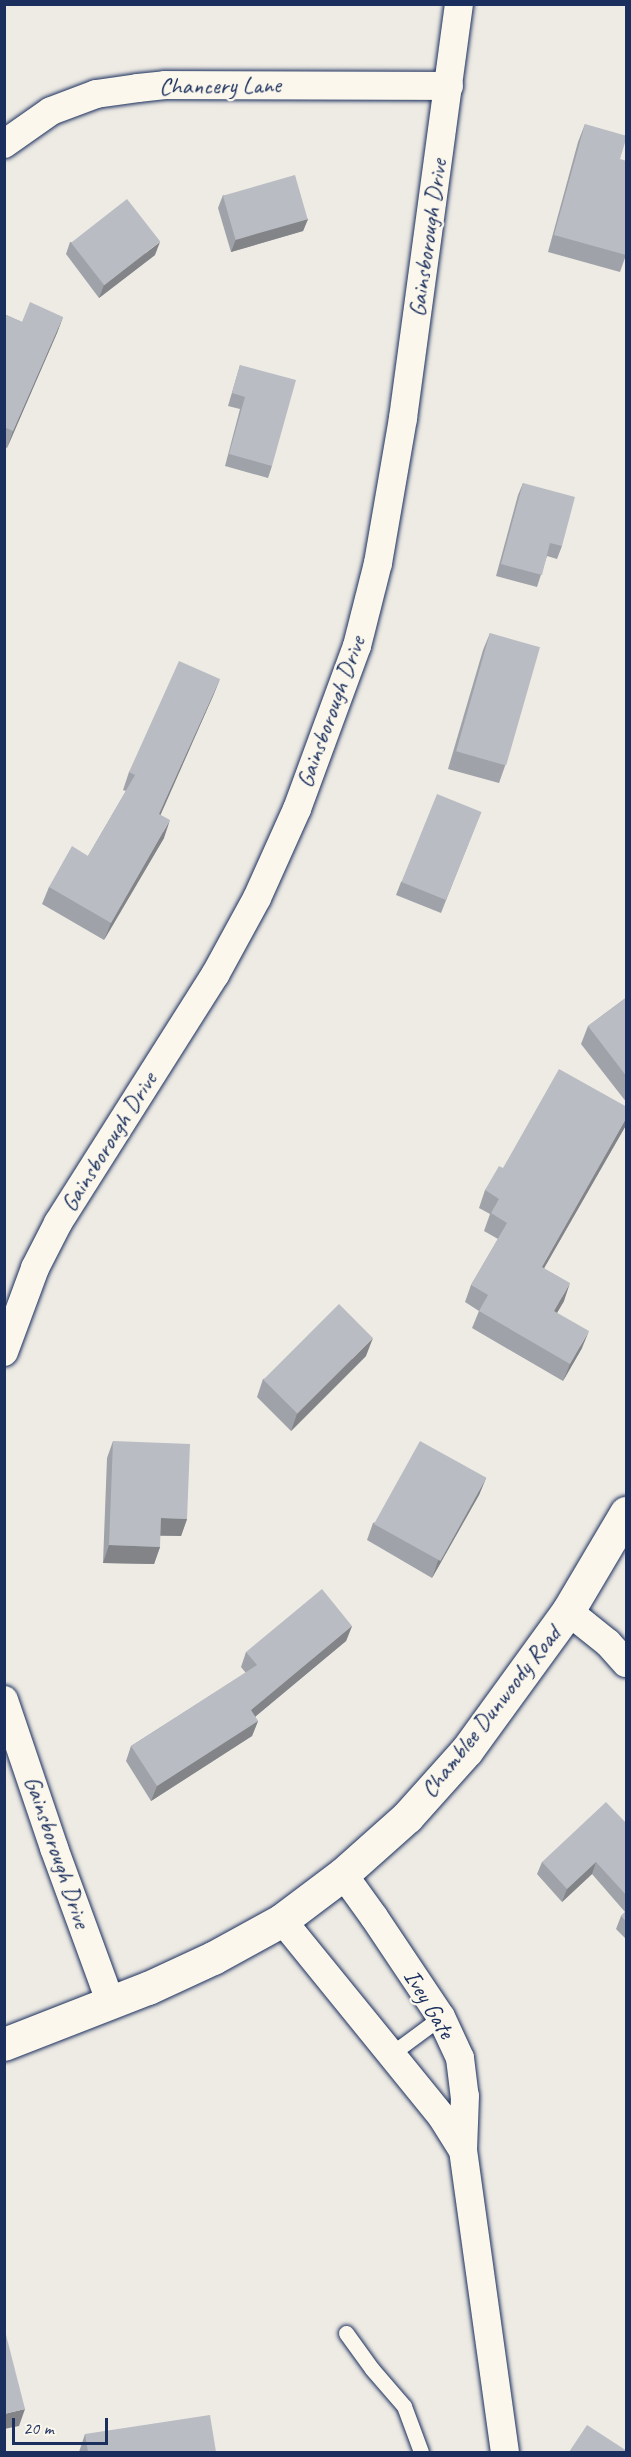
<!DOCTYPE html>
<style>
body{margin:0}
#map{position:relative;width:631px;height:2457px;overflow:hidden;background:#eeebe4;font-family:Caveat,sans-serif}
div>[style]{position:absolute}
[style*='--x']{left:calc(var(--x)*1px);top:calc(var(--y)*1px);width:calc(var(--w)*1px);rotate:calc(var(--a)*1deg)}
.roads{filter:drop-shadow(0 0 2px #1b2f5e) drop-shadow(0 0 2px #1b2f5e)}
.service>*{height:15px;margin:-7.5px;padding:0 7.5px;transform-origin:7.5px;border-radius:7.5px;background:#fbf7ec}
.minor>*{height:28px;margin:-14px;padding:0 14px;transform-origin:14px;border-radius:14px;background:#fbf7ec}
.tertiary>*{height:33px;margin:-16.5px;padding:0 16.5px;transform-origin:16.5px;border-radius:16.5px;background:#fbf7ec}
.wall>*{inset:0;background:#9fa2a8}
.shaded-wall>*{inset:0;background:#828488}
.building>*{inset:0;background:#b9bcc3;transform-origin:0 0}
span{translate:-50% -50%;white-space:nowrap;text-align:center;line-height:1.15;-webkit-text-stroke:4.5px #fbf7ec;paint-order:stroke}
.street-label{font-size:24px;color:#1b2f5e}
.frame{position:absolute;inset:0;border:6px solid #1b2f5e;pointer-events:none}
.scale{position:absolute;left:12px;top:2418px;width:96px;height:27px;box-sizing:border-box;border:3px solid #1b2f5e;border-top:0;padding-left:8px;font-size:18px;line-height:21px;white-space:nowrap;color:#1b2f5e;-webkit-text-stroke:4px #fbf7ec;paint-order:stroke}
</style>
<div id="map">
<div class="roads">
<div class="service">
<i style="--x:391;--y:2054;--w:62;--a:-36.5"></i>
<i style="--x:346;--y:2333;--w:44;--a:54.2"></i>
<i style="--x:372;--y:2369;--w:49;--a:49.1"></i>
<i style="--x:404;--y:2406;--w:49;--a:69.7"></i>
</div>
<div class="minor">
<i style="--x:4;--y:144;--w:57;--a:-35.1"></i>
<i style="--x:51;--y:111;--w:48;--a:-20.7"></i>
<i style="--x:96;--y:94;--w:42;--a:-8.1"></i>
<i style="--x:138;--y:88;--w:27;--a:-6"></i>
<i style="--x:165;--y:85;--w:284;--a:0.2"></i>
<i style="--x:4;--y:1352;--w:90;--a:-69.7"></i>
<i style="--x:35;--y:1268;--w:51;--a:-62.9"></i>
<i style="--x:58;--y:1223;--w:294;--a:-57.7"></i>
<i style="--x:215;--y:975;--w:88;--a:-61.4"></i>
<i style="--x:257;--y:898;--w:98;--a:-65.8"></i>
<i style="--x:297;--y:809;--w:174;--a:-69.8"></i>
<i style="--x:357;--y:646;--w:86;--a:-75.8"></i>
<i style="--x:378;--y:563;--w:147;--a:-80.2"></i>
<i style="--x:403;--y:418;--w:418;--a:-82.3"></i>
<i style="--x:568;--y:1611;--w:51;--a:38.7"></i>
<i style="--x:608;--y:1643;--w:27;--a:48"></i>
<i style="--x:4;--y:1700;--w:156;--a:71.3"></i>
<i style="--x:54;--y:1848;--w:166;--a:69.9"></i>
<i style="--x:343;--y:1874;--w:53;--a:54.2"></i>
<i style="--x:374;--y:1917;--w:120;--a:56.2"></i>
<i style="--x:441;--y:2017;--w:45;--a:65.1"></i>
<i style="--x:460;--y:2058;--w:38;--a:83"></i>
<i style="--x:465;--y:2096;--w:54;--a:92.1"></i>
<i style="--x:463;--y:2150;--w:305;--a:82.1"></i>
<i style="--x:282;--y:1920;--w:254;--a:50.9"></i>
<i style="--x:442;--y:2117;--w:39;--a:58"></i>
</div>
<div class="tertiary">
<i style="--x:4;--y:2044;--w:155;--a:-21.3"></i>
<i style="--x:148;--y:1988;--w:72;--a:-24.8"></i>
<i style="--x:213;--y:1958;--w:79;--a:-28.8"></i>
<i style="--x:282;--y:1920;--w:76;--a:-37"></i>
<i style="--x:343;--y:1874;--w:86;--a:-41.7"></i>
<i style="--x:407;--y:1817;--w:90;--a:-48.2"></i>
<i style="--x:467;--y:1750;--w:172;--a:-54"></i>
<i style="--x:568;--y:1611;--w:114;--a:-59.4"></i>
</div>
</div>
<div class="wall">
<i style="clip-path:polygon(585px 124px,620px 159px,626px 255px,620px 272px,548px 252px,578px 142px)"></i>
<i style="clip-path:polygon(223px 195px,308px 219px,303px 231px,231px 252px,218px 208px)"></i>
<i style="clip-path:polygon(70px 242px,155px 255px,99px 298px,66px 254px)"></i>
<i style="clip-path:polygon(4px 314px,22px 322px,63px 317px,57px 333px,7px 448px,4px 447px)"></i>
<i style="clip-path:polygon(240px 365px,272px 466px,268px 478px,225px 466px,240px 409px,228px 406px)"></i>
<i style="clip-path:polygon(523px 483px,562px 546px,557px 559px,547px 556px,537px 587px,496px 576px,518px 495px)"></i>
<i style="clip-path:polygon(490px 633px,505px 766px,499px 783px,448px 769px,483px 650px)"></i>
<i style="clip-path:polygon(220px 679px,213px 696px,160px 815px,164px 838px,104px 940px,42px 904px,49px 887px,88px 856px,126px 791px,123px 790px,129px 772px)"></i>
<i style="clip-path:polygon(481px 812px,441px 913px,396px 895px,401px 882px)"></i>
<i style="clip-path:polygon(627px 997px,627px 1103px,581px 1044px,588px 1026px)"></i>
<i style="clip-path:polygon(627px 1107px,627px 1121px,625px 1127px,544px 1268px,564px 1301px,557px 1313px,582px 1348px,563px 1381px,472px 1328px,479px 1311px,465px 1302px,471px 1285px,498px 1239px,484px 1231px,490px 1214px,479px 1208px,485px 1190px,503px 1168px)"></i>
<i style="clip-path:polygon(366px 1356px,291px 1431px,257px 1397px,263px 1379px)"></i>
<i style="clip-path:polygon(113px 1441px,187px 1519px,181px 1536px,160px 1536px,160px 1547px,154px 1564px,103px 1563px,107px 1458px)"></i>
<i style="clip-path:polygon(486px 1478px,479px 1495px,432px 1578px,367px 1540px,373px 1523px)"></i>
<i style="clip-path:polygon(352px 1626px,346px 1641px,255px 1717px,258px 1721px,252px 1736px,151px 1801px,126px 1761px,131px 1746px,246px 1673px,241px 1667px,246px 1652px)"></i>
<i style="clip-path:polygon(627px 1824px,627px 1940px,616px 1929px,621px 1916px,625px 1912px,592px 1874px,562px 1902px,537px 1874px,542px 1862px)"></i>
<i style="clip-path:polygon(85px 2434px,216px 2452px,79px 2452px)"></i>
</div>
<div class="shaded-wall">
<i style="clip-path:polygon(308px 219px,303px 231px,231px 252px,236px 239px)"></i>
<i style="clip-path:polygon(160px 242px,155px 255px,99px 298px,104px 285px)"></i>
<i style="clip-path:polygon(63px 317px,57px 333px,7px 448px,13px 431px)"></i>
<i style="clip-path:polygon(220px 679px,213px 696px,153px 832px,159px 814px)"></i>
<i style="clip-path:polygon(170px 820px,164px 838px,104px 940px,111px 923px)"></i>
<i style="clip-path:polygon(627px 1117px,627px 1121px,625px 1127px,535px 1284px,542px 1267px)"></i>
<i style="clip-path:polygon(570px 1283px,564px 1301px,548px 1328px,554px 1311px)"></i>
<i style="clip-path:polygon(589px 1331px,582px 1348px,563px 1381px,570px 1364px)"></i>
<i style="clip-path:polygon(373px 1338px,366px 1356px,291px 1431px,297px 1414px)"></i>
<i style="clip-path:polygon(486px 1478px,479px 1495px,432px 1578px,438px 1561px)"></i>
<i style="clip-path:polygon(161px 1518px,187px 1519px,181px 1536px,155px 1535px)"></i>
<i style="clip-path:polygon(109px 1545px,160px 1547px,154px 1564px,103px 1563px)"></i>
<i style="clip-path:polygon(352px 1626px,346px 1641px,245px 1725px,251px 1710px)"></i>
<i style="clip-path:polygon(258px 1721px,252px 1736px,151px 1801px,157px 1786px)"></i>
<i style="clip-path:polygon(596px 1862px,592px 1874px,562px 1902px,567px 1889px)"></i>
<i style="clip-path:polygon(25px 2409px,19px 2426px,4px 2429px,4px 2414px)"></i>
</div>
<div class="building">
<i style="clip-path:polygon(585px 124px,627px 136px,620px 159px,627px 161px,626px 255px,554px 235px)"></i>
<i style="left:295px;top:175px;width:46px;height:75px;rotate:74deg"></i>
<i style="left:127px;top:199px;width:54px;height:71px;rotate:52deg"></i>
<i style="clip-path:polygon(30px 302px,63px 317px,13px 431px,4px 427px,4px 314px,22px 322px)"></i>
<i style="clip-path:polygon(240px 365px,296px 380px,272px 466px,229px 454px,245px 397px,232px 393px)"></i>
<i style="clip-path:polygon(523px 483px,575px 497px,562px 546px,550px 543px,542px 575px,501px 564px)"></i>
<i style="left:490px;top:633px;width:52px;height:123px;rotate:16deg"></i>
<i style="clip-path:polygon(179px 661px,220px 679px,159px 814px,170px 820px,111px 923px,49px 887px,72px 846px,88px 856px,135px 775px,129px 772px)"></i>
<i style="left:437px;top:794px;width:48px;height:95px;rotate:22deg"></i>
<i style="clip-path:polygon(627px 997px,627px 1077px,588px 1026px)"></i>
<i style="clip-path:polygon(559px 1069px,627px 1107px,627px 1117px,542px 1267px,570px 1283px,554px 1311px,589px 1331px,570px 1364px,479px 1311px,488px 1295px,471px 1285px,507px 1223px,491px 1213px,499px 1199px,485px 1190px,499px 1166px,503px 1168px)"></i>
<i style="left:339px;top:1304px;width:48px;height:107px;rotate:45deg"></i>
<i style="clip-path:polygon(113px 1441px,190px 1444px,187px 1519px,161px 1518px,160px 1547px,109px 1545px)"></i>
<i style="left:420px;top:1441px;width:76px;height:95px;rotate:29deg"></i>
<i style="clip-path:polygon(322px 1589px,352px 1626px,251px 1710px,258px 1721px,157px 1786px,131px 1746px,257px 1665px,246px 1652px)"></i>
<i style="clip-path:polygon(606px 1802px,627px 1824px,627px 1896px,596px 1862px,567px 1889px,542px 1862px)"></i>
<i style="clip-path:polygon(627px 1911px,627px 1922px,621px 1916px)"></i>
<i style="clip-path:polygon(4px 2327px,25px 2409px,4px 2414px)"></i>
<i style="clip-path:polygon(210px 2415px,216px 2452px,88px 2452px,85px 2434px)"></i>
<i style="clip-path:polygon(587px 2425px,627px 2451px,627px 2452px,569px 2452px)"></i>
</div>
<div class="street-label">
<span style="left:220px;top:86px;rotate:-1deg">Chancery Lane</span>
<span style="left:428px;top:238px;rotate:-82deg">Gainsborough Drive</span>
<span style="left:331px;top:712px;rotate:-70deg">Gainsborough Drive</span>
<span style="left:109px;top:1142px;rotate:-58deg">Gainsborough Drive</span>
<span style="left:491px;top:1712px;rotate:-52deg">Chamblee Dunwoody Road</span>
<span style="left:57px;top:1852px;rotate:71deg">Gainsborough Drive</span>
<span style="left:429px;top:2004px;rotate:59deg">Ivey Gate</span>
</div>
<div class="frame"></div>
<div class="scale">20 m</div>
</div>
